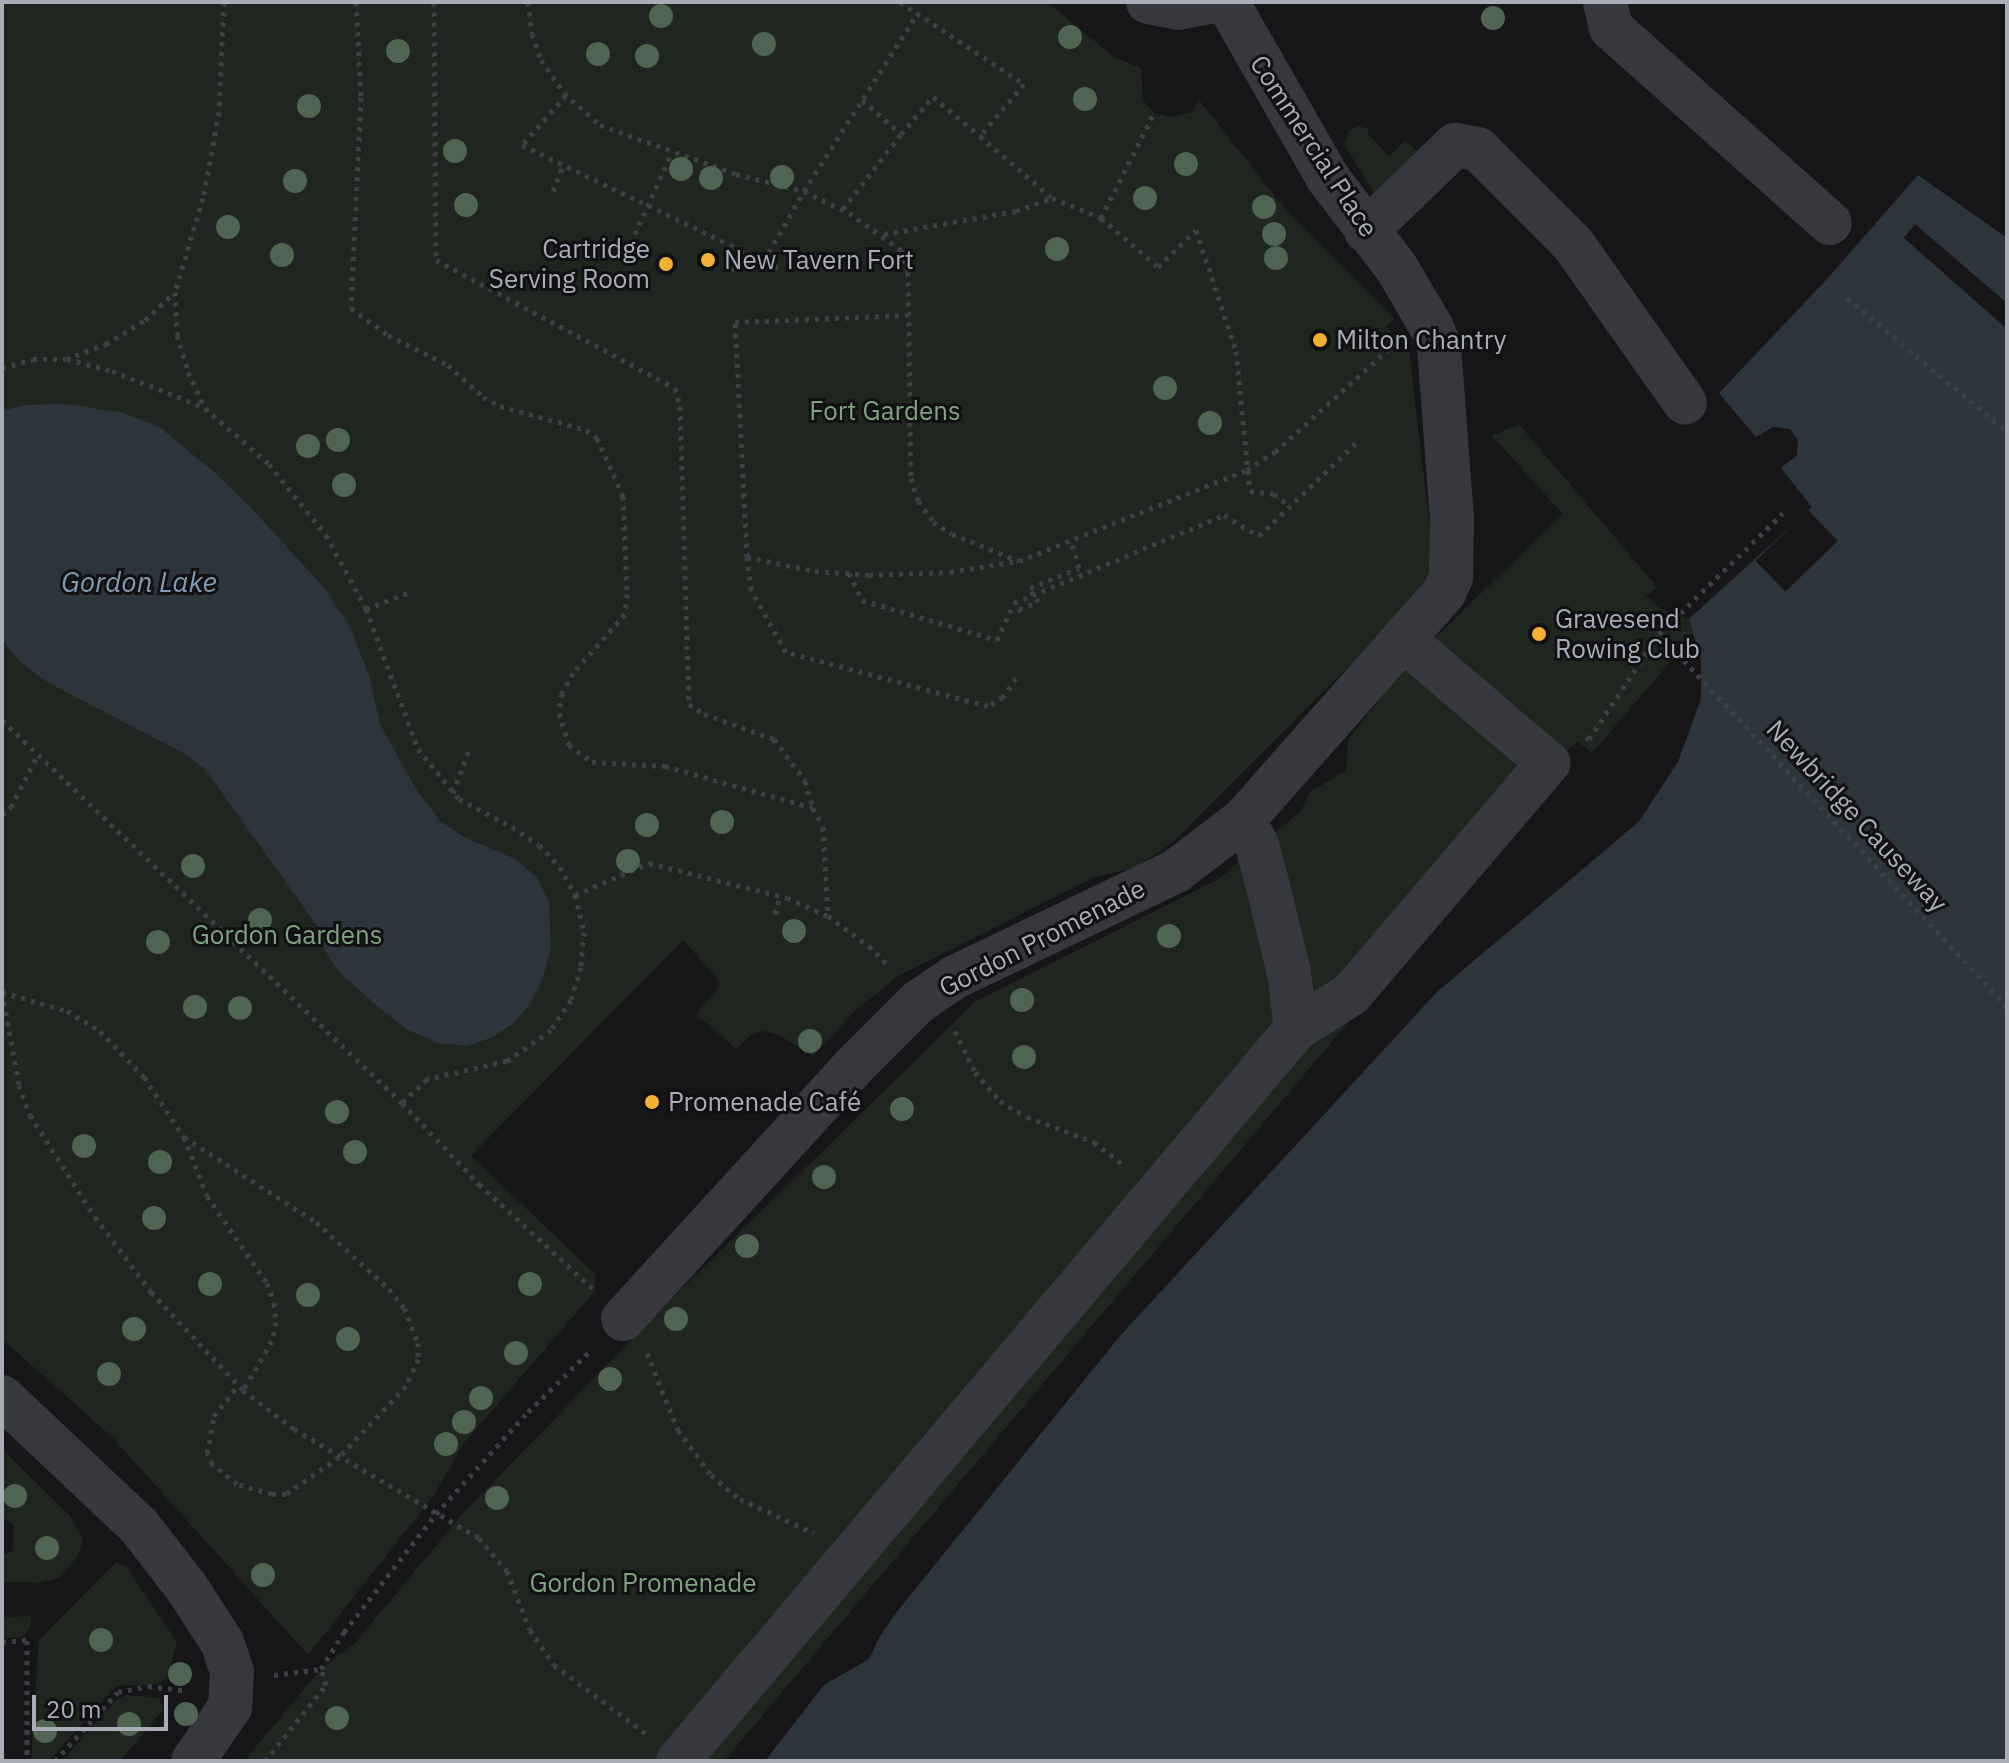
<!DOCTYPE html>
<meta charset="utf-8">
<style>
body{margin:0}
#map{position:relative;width:2009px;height:1763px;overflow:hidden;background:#161618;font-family:"IBM Plex Sans",sans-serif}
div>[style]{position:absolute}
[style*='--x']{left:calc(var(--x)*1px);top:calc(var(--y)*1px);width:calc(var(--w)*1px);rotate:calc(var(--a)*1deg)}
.green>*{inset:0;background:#1e261f}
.water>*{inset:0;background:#2c353c}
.pier>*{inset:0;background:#161618;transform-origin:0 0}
.path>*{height:5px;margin-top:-2.5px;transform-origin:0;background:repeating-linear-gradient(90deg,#3d3f44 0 4px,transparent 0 10px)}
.minor>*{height:44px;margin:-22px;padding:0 22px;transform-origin:22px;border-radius:22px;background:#37383d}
.trees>*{width:24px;height:24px;margin:-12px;border-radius:50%;background:#506452}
.dots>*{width:22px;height:22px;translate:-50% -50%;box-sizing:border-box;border:4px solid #111113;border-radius:50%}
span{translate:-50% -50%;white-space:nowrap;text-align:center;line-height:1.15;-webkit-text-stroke:6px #111113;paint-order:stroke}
.street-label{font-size:26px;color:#a8adb8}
.poi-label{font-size:26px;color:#a8adb8}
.right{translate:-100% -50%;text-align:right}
.left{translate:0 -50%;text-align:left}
.park-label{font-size:26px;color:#7fa381}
.water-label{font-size:28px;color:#7f9bb3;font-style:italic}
.frame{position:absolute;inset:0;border:4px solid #a8adb8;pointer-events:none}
.scale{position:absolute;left:32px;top:1695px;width:136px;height:36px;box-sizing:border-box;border:4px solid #a8adb8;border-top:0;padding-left:10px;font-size:24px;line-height:28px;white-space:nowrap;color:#a8adb8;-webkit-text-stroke:6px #111113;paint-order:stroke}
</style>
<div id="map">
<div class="green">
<i style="clip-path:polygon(2px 2px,1047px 2px,1114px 57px,1141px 68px,1143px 100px,1154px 113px,1171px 117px,1192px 112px,1199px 100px,1282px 205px,1394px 319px,1386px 327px,1409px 349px,1432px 547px,1432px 563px,1424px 591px,1173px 842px,1135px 868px,1095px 877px,898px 976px,856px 1010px,813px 1056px,779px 1035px,764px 1031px,754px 1033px,736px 1049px,696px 1014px,722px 984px,683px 940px,471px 1156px,595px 1274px,595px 1291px,464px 1443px,434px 1495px,308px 1655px,112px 1437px,2px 1339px)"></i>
<i style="clip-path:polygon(1359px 126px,1368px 129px,1368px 134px,1389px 156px,1405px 141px,1422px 155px,1375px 194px,1344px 144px,1349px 131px)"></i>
<i style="clip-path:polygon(2007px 238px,2007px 1071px,765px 1761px,824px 1685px,869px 1659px,880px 1636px,896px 1613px,1120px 1336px,1437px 992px,1638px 822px,1678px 762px,1700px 700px,1703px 675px,1695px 633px,1592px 753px,1578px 742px,1556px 758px,1565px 766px,724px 1761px,244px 1761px,321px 1669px,355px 1643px,465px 1511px,667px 1303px,976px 1001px,1219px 879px,1301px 811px,1309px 793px,1346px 770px,1348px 740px,1406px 666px,1563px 514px,1492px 436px,1519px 424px,1657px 587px,1646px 596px,1661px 609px,1689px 619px,1812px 507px,1781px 468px,1797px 455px,1798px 440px,1790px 429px)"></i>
<i style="clip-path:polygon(2px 1449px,70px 1516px,83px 1539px,78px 1556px,59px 1578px,38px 1583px,2px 1582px,2px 1554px,13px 1552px,14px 1525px,2px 1517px)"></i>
<i style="clip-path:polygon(116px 1562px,127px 1568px,177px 1642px,167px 1677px,158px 1684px,116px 1686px,49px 1761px,31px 1761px,39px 1640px)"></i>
<i style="clip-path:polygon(31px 1616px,31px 1627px,22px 1637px,2px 1638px,2px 1617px)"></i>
<i style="clip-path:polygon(126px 1695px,159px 1698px,164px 1709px,120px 1761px,62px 1761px,116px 1700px)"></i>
</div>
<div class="water">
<i style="clip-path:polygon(1918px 175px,2007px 238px,2007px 1761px,765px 1761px,824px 1685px,869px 1659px,880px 1636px,896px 1613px,1120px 1336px,1437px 992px,1639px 822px,1678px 762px,1701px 700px,1701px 659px,1689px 619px,1812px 507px,1781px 468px,1797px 455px,1798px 440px,1790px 429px,1773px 427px,1756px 437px,1719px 393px,1827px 279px)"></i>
<i style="clip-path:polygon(64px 404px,120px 412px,158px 426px,213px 471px,250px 507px,322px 585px,350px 627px,370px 678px,380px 724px,414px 786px,440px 821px,464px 837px,515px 859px,537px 877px,549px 902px,551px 948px,543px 978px,530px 1004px,512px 1024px,493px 1037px,467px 1046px,438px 1043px,408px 1030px,384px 1012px,339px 972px,324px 949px,320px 930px,205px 769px,185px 754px,49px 683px,18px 660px,2px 639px,2px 411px,25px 405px)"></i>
</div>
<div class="pier">
<i style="clip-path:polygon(1915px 224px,2007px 303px,2007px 329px,1904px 238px)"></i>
<i style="left:1808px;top:510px;width:43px;height:73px;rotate:46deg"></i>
</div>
<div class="path">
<i style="--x:224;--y:2;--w:110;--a:92.6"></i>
<i style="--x:219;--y:112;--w:87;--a:100.5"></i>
<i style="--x:203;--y:198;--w:98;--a:106.6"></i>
<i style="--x:175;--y:292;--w:43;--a:87.3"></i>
<i style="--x:177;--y:335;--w:39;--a:73"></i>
<i style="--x:188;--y:372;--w:40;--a:65"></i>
<i style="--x:205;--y:408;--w:85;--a:41.2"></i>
<i style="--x:269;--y:464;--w:91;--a:51.2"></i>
<i style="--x:326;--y:535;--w:84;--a:61.6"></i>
<i style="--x:366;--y:609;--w:149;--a:69.6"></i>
<i style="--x:418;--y:749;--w:65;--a:50.6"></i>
<i style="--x:459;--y:799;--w:60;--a:27.8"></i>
<i style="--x:512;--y:827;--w:32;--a:34"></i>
<i style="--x:539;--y:845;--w:30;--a:46"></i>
<i style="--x:560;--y:867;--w:32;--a:62"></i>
<i style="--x:575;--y:895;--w:38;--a:76"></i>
<i style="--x:584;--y:932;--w:35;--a:95"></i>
<i style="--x:581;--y:967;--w:34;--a:107"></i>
<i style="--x:571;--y:1000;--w:36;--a:124"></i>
<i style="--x:551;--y:1030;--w:54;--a:144.8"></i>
<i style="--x:507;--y:1061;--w:82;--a:167.3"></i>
<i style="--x:427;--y:1079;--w:35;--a:136"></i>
<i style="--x:356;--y:2;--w:95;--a:87"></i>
<i style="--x:361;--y:97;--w:211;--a:92.7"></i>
<i style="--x:351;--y:308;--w:46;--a:36.1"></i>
<i style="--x:388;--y:335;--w:67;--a:26.6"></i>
<i style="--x:448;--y:365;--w:47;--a:42.4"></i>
<i style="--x:483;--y:397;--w:19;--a:28"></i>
<i style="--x:500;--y:406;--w:89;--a:15.6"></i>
<i style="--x:586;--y:430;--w:14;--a:36"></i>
<i style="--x:597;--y:438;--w:64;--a:65.9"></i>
<i style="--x:623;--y:496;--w:98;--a:87.7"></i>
<i style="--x:627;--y:594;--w:20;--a:96"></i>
<i style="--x:625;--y:614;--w:79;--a:131.4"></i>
<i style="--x:573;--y:673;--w:23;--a:119"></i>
<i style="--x:562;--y:693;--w:20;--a:99"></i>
<i style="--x:559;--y:713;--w:34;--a:73"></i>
<i style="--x:569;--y:745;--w:29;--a:36"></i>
<i style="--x:592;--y:762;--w:73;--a:3.1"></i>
<i style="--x:665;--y:766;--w:154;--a:15.8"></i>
<i style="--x:813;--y:808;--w:21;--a:62"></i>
<i style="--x:823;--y:827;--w:89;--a:86.8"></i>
<i style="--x:434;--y:2;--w:258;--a:89.6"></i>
<i style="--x:436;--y:260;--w:271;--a:28.2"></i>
<i style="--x:675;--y:388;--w:19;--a:74"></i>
<i style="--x:680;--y:406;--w:298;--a:88.3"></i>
<i style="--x:689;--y:704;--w:18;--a:34"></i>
<i style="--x:704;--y:714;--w:74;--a:19.7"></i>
<i style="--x:774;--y:739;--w:52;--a:53.6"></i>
<i style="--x:805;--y:781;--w:28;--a:73"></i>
<i style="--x:528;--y:2;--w:32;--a:83"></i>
<i style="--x:532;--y:34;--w:28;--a:71"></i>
<i style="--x:541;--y:60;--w:40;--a:55.1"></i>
<i style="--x:564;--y:93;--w:48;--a:41.6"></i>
<i style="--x:600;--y:125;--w:145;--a:19.8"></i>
<i style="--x:736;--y:174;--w:70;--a:14"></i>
<i style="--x:804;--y:191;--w:50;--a:26.1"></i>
<i style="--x:849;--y:213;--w:64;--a:35.4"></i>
<i style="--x:901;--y:250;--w:23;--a:72"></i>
<i style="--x:908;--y:272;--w:206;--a:89.2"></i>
<i style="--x:911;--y:478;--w:24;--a:73"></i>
<i style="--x:918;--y:501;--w:26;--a:54"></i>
<i style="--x:933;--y:522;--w:22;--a:32"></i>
<i style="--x:952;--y:534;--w:72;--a:21.9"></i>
<i style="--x:1019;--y:561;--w:245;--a:-21.8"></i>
<i style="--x:1247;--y:470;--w:33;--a:-33"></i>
<i style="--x:1275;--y:452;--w:158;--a:-42.2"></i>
<i style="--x:900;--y:2;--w:149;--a:33.5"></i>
<i style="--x:1024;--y:84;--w:68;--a:130.2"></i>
<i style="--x:980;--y:136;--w:94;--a:40.7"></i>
<i style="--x:566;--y:95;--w:67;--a:131.3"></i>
<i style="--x:522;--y:145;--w:285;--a:25.6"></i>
<i style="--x:862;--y:100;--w:52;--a:41.1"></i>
<i style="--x:901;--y:134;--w:49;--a:-49.1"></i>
<i style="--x:933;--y:97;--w:61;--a:39.7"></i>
<i style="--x:553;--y:191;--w:27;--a:-68"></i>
<i style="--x:843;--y:209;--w:95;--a:-52.3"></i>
<i style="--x:1101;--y:218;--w:118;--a:-63.2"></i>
<i style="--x:635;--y:234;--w:90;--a:-65.7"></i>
<i style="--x:884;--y:234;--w:134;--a:-9.9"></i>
<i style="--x:1016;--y:211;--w:38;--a:-20"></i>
<i style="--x:1052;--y:198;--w:53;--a:22.2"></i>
<i style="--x:1101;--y:218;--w:75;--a:40.7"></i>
<i style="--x:1158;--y:267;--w:53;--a:-44.2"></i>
<i style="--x:1196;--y:230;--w:127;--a:71.7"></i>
<i style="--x:1236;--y:351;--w:141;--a:84.3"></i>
<i style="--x:1250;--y:491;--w:24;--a:7"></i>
<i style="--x:1274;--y:494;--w:19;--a:36"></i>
<i style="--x:764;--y:261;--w:81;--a:-60.3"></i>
<i style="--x:804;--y:191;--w:211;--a:-57.4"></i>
<i style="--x:731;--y:271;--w:23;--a:-61"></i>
<i style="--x:1847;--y:298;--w:209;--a:39.9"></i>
<i style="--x:67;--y:359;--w:47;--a:14.9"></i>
<i style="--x:112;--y:371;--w:99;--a:21.4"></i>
<i style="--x:2;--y:368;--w:32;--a:-16"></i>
<i style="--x:33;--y:359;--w:33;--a:0"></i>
<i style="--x:66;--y:359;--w:43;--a:-20.6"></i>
<i style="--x:106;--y:344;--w:46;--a:-31.6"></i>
<i style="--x:145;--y:320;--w:40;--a:-43"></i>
<i style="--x:747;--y:557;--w:235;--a:-92.9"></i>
<i style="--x:735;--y:322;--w:173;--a:-2.3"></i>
<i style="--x:849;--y:573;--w:30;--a:64"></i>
<i style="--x:862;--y:600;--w:141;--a:16.5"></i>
<i style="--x:997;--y:640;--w:41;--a:-65.3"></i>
<i style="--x:1014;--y:603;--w:228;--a:-22.7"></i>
<i style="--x:1224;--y:515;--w:41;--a:31"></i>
<i style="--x:1259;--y:536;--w:140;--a:-43.8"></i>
<i style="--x:1033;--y:595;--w:8;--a:-113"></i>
<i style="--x:1030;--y:588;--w:53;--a:-22.2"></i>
<i style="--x:1079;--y:568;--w:29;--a:-106"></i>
<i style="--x:366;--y:609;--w:49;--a:-21.4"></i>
<i style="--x:1021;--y:612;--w:4;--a:-124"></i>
<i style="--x:1019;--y:609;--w:20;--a:-20"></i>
<i style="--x:1038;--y:602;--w:8;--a:-113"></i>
<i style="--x:1677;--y:653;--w:484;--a:47"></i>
<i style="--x:1016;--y:678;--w:23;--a:124"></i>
<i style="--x:1003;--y:697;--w:17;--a:149"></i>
<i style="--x:988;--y:706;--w:209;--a:-165"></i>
<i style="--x:786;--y:652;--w:71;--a:-119.4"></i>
<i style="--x:751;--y:590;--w:33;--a:-97"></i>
<i style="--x:747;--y:557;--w:69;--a:11.6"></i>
<i style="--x:815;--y:571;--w:54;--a:4.2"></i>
<i style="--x:869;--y:575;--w:81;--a:-2.1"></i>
<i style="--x:950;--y:572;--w:69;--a:-9.2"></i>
<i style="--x:2;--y:720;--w:554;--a:43.76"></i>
<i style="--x:402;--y:1103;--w:112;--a:46.5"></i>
<i style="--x:479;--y:1184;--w:154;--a:42.6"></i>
<i style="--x:1586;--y:737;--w:4;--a:34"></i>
<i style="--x:1589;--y:739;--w:126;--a:-56.3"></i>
<i style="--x:1659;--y:634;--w:173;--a:-44.3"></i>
<i style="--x:453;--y:793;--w:46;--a:-69.6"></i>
<i style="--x:2;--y:815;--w:12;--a:-42"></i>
<i style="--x:11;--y:807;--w:59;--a:-63"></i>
<i style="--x:575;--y:895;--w:81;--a:-23.4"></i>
<i style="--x:649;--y:863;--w:142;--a:14.2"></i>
<i style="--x:787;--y:898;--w:45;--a:23.7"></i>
<i style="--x:828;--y:916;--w:51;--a:36.2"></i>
<i style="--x:869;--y:946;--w:30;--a:45"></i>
<i style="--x:775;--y:914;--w:19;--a:-74"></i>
<i style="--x:2;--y:992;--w:95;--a:79.6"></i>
<i style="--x:19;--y:1085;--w:32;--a:70"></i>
<i style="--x:30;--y:1115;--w:121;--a:57.5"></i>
<i style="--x:95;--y:1217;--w:94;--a:53.3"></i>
<i style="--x:151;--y:1292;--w:134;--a:46.8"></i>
<i style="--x:243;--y:1390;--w:64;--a:37.4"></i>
<i style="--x:294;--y:1429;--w:215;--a:30.5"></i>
<i style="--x:479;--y:1538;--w:43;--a:49.7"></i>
<i style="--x:507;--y:1571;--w:63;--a:68.7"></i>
<i style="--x:530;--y:1630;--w:42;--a:55.6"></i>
<i style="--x:554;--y:1665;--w:114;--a:36.8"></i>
<i style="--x:2;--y:992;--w:68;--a:16.3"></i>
<i style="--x:67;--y:1011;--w:39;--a:31"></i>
<i style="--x:100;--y:1031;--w:64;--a:46.3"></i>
<i style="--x:144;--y:1077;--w:72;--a:56.3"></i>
<i style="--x:184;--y:1137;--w:157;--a:32.8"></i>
<i style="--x:316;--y:1222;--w:99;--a:42.5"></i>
<i style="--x:389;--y:1289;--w:24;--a:52"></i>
<i style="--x:404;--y:1308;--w:38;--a:68"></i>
<i style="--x:418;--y:1343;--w:16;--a:90"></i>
<i style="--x:418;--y:1359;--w:30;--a:114"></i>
<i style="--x:406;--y:1386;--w:98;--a:133.3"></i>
<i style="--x:339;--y:1457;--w:65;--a:145.1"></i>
<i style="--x:286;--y:1494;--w:14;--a:180"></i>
<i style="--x:272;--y:1494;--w:36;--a:-164"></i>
<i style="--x:237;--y:1484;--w:32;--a:-141"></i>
<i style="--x:212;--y:1464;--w:12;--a:-114"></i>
<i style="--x:207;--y:1453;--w:38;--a:-79"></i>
<i style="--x:214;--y:1416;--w:39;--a:-52"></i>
<i style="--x:955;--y:1031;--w:46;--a:64"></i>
<i style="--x:975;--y:1072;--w:38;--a:49"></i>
<i style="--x:1000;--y:1101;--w:31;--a:31"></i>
<i style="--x:1027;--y:1117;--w:72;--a:20.5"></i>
<i style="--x:1094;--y:1142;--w:39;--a:38"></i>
<i style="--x:184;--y:1137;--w:63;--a:68.7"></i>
<i style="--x:207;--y:1196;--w:106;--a:55.4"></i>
<i style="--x:267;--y:1283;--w:21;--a:71"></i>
<i style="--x:274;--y:1303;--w:19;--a:84"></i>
<i style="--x:276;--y:1322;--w:19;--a:102"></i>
<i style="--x:272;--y:1341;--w:57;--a:120.6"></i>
<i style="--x:647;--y:1353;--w:83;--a:68.1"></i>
<i style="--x:678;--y:1430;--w:56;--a:53.7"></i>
<i style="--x:711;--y:1475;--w:38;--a:40"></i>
<i style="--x:740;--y:1499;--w:81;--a:24.7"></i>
<i style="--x:2;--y:1642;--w:25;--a:-5"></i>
<i style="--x:27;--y:1640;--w:121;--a:90"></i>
<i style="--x:274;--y:1675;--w:47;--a:-7.3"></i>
<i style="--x:55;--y:1761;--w:93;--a:-47.6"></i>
<i style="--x:118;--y:1692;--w:31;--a:-11"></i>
<i style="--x:148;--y:1686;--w:38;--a:7"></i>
<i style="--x:265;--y:1761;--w:97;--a:-51.2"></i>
<i style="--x:326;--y:1685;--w:17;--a:-107"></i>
<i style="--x:321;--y:1669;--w:44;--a:-58.1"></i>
<i style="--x:344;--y:1632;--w:150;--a:-52.1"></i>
<i style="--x:436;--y:1514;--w:137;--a:-48"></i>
<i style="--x:528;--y:1412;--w:88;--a:-44.5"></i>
</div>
<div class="minor">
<i style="--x:1148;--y:2;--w:31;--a:11"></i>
<i style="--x:1178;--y:8;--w:33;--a:-11"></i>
<i style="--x:1605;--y:2;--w:27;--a:77"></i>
<i style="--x:1611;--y:28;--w:293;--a:41.7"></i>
<i style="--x:1366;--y:231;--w:124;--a:-44"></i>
<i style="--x:1455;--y:145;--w:23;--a:10"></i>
<i style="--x:1478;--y:149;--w:134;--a:45"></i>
<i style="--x:1573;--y:244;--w:194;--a:54.8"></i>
<i style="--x:1296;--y:1029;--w:65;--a:-32.5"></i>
<i style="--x:1351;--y:994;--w:304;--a:-49.5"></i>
<i style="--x:1548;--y:763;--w:189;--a:-139.5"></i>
<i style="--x:623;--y:1319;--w:347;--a:-47.6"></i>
<i style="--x:857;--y:1063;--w:86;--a:-45"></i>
<i style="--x:918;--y:1002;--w:45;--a:-34"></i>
<i style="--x:955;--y:977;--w:245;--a:-25.6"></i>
<i style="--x:1176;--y:871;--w:84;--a:-37.3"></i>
<i style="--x:1243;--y:820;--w:303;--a:-48.5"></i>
<i style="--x:1444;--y:593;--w:17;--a:-66"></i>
<i style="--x:1451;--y:577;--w:58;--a:-89"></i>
<i style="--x:1452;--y:519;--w:174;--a:-94.3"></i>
<i style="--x:1439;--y:345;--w:18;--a:-112"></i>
<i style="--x:1432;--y:328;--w:71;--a:-120.5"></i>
<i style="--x:1396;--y:267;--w:112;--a:-127.4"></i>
<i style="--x:1328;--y:178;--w:203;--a:-119.8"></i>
<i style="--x:2;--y:1397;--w:188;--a:43.3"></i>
<i style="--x:139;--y:1526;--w:78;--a:52.3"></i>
<i style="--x:187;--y:1588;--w:64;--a:57.1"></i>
<i style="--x:222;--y:1642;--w:31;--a:71"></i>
<i style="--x:232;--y:1671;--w:36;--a:93"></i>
<i style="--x:230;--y:1707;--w:65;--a:124.4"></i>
<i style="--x:678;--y:1761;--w:958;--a:-49.83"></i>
<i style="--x:1296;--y:1029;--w:56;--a:-97.1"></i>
<i style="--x:1289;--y:973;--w:89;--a:-103.6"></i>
<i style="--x:1268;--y:886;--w:42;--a:-105"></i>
<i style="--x:1257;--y:845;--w:29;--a:-119"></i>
</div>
<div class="trees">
<i style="left:661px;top:16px"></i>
<i style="left:1493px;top:18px"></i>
<i style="left:1070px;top:37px"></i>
<i style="left:764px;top:44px"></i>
<i style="left:398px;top:51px"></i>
<i style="left:598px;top:54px"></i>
<i style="left:647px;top:56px"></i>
<i style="left:1085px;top:99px"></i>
<i style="left:309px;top:106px"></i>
<i style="left:455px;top:151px"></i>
<i style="left:1186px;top:164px"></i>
<i style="left:681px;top:169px"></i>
<i style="left:782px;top:177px"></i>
<i style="left:711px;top:178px"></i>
<i style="left:295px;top:181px"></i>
<i style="left:1145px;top:198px"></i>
<i style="left:466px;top:205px"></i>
<i style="left:1264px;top:207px"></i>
<i style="left:228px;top:227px"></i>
<i style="left:1274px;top:234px"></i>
<i style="left:1057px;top:249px"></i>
<i style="left:282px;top:255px"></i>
<i style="left:1276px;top:258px"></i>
<i style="left:1165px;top:388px"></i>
<i style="left:1210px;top:423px"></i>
<i style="left:338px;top:440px"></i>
<i style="left:308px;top:446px"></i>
<i style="left:344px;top:485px"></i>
<i style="left:722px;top:822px"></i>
<i style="left:647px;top:825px"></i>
<i style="left:628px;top:861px"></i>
<i style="left:193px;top:866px"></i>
<i style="left:260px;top:920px"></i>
<i style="left:794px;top:931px"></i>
<i style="left:1169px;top:936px"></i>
<i style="left:158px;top:942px"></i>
<i style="left:1022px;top:1000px"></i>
<i style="left:195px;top:1007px"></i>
<i style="left:240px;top:1008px"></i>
<i style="left:810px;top:1041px"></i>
<i style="left:1024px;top:1057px"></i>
<i style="left:902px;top:1109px"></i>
<i style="left:337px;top:1112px"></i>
<i style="left:84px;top:1146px"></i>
<i style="left:355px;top:1152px"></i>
<i style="left:160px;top:1162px"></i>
<i style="left:824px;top:1177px"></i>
<i style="left:154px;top:1218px"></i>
<i style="left:747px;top:1246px"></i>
<i style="left:210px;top:1284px"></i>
<i style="left:530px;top:1284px"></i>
<i style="left:308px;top:1295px"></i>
<i style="left:676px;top:1319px"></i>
<i style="left:134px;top:1329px"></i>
<i style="left:348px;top:1339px"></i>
<i style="left:516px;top:1353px"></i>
<i style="left:109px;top:1374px"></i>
<i style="left:610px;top:1379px"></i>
<i style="left:481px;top:1398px"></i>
<i style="left:464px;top:1422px"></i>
<i style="left:446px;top:1444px"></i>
<i style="left:15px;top:1496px"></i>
<i style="left:497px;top:1498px"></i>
<i style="left:47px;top:1548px"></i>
<i style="left:263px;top:1575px"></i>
<i style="left:101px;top:1640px"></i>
<i style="left:180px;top:1674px"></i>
<i style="left:186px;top:1714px"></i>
<i style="left:337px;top:1718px"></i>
<i style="left:129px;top:1724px"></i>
<i style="left:45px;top:1731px"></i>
</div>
<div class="dots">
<i style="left:708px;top:260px;background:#f2b134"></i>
<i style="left:666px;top:264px;background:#f2b134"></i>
<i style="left:1320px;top:340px;background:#f2b134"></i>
<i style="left:1539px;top:634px;background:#f2b134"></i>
<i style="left:652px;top:1102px;background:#f2b134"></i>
</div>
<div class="street-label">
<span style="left:1314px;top:146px;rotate:57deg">Commercial Place</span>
<span style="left:1857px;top:816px;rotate:47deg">Newbridge Causeway</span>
<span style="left:1042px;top:938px;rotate:-27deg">Gordon Promenade</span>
</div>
<div class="poi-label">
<span class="right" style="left:650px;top:264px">Cartridge<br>Serving Room</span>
<span class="left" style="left:724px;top:260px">New Tavern Fort</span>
<span class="left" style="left:1336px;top:340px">Milton Chantry</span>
<span class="left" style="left:1555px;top:634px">Gravesend<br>Rowing Club</span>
<span class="left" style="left:668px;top:1102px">Promenade Café</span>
</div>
<div class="park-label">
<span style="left:885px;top:411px">Fort Gardens</span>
<span style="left:287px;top:935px">Gordon Gardens</span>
<span style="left:643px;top:1583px">Gordon Promenade</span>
</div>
<div class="water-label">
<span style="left:139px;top:582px">Gordon Lake</span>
</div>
<div class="frame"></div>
<div class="scale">20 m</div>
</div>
